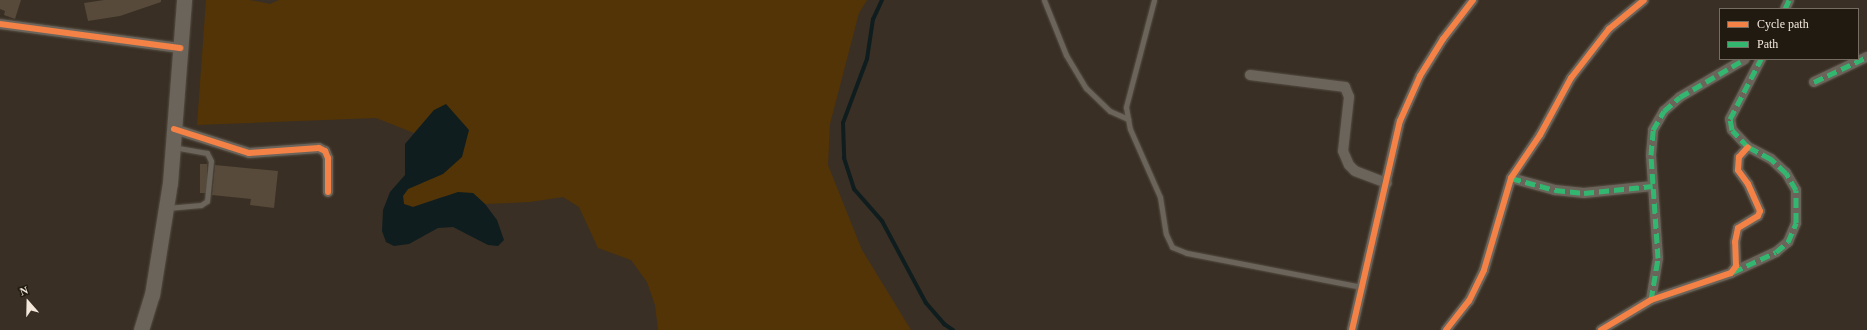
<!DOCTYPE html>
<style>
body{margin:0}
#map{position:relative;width:1867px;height:330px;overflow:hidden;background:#392f24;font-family:Georgia,serif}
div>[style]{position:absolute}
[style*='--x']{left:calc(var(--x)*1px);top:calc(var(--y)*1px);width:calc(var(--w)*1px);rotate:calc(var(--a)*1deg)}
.green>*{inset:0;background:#533406}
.water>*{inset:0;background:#0f1d1f}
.stream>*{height:4px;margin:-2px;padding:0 2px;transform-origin:2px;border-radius:2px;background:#0f1d1f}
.building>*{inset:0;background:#574a3a;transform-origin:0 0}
.roads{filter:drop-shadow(0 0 1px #554d43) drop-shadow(0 0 1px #554d43)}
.service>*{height:5px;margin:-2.5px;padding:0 2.5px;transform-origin:2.5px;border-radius:2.5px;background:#6b645b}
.minor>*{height:10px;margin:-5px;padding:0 5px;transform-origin:5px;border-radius:5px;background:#6b645b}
.secondary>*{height:15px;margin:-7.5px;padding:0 7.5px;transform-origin:7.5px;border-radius:7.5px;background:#6b645b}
.quiet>*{height:5px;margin-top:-2.5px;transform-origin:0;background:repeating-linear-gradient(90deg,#33b770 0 10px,transparent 0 15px)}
.cycleway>*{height:6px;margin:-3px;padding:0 3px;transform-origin:3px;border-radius:3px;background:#f48246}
span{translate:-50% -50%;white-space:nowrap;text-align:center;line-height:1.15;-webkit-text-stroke:3px #211a11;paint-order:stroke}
.legend{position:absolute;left:1719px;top:8px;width:140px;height:52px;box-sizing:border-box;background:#211a11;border:1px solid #756c62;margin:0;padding:5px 7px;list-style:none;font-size:12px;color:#f3e8db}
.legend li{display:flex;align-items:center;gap:8px;height:20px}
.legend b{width:20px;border:1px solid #756c62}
.north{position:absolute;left:8px;top:282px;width:40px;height:40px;-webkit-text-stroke:3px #211a11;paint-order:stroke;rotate:340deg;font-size:11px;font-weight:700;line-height:16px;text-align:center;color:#f3e8db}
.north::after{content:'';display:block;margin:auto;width:14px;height:18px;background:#f3e8db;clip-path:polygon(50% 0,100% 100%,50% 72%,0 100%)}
</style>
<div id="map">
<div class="green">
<i style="clip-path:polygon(206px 0,250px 0,270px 4px,279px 0,867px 0,859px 13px,830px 124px,828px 165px,862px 250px,911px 330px,658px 330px,655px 305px,647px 282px,631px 260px,598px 248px,579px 207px,563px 197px,530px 202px,485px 204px,473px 193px,442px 197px,413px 207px,404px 204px,403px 196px,408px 189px,422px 183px,434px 110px,414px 133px,376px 118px,197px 125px)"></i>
</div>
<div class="water">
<i style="clip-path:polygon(446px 104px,469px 130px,462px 157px,443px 174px,408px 189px,403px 196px,404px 204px,413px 207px,458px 192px,473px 193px,485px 204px,497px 220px,504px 240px,498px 246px,488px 245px,453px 227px,438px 228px,409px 244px,394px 246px,386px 242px,382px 231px,383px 210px,390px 192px,405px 175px,405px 144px,434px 110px)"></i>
</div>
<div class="stream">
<i style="--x:882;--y:0;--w:21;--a:115"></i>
<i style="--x:873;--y:19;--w:40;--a:98.5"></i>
<i style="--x:867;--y:59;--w:68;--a:110.6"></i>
<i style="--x:843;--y:123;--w:35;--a:88"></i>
<i style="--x:844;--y:158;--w:33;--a:72"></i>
<i style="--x:854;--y:189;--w:43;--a:48.8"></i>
<i style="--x:882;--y:221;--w:93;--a:61.8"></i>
<i style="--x:926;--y:303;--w:28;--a:49"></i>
<i style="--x:944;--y:324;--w:11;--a:34"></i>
</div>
<div class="building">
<i style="clip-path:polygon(0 0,21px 0,15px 19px,4px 15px,5px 11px,0 9px)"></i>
<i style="clip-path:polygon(104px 0,161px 0,161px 2px,120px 16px,88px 21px,84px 3px)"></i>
<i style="left:200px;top:164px;width:7px;height:29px"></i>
<i style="clip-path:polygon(215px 165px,278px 171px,274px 208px,250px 205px,251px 199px,212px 195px)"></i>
</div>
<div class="roads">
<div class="service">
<i style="--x:1044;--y:0;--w:59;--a:68.2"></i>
<i style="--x:1066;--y:55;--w:39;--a:59"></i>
<i style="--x:1086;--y:88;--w:33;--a:44"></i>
<i style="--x:1110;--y:111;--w:20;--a:24"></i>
<i style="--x:1154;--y:0;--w:111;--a:104.7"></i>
<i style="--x:1126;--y:107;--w:22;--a:80"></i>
<i style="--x:1130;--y:129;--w:74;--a:66.2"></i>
<i style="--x:1160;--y:197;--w:37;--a:81"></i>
<i style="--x:1166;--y:234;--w:14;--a:65"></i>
<i style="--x:1172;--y:247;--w:16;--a:22"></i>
<i style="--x:1187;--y:253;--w:178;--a:11"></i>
<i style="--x:167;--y:208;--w:34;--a:-5"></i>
<i style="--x:201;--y:205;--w:7;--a:-34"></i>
<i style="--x:207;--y:201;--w:40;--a:-84.3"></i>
<i style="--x:211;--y:161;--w:9;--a:-117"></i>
<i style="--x:207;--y:153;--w:34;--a:-170"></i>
</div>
<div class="minor">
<i style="--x:1785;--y:9;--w:10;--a:-66"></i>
<i style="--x:0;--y:24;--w:182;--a:7.6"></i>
<i style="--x:1250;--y:75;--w:96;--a:7.2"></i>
<i style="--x:1345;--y:87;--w:11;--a:68"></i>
<i style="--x:1349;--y:97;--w:54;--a:96.3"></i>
<i style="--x:1343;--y:151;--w:15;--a:67"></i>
<i style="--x:1349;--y:165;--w:8;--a:45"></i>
<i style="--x:1355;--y:171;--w:34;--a:21"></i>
<i style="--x:1814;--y:82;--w:59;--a:-25.3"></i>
<i style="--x:174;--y:129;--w:79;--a:17.7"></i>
<i style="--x:249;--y:153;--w:70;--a:-4.1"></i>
<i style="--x:319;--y:148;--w:7;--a:27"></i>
<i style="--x:325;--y:151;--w:8;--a:67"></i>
<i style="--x:328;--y:158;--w:34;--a:90"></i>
<i style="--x:1511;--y:178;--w:46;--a:15.3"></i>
<i style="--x:1555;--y:190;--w:29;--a:6"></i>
<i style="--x:1584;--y:193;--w:69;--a:-5.8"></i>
<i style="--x:1731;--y:273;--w:50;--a:-25"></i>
<i style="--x:1776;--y:252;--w:16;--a:-40"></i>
<i style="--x:1788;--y:242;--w:21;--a:-67"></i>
<i style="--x:1796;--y:223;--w:33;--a:-90"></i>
<i style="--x:1796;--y:190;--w:20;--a:-120"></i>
<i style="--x:1786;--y:173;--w:21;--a:-137"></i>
<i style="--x:1771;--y:159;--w:26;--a:-152"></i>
<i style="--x:1748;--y:147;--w:23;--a:-133"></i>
<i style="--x:1732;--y:130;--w:11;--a:-100"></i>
<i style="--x:1730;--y:119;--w:68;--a:-62.7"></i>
<i style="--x:1651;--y:300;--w:43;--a:-80.5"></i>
<i style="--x:1658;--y:258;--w:103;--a:-93.9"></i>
<i style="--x:1651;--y:155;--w:25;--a:-85"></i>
<i style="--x:1653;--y:130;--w:22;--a:-60"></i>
<i style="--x:1664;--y:111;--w:21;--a:-41"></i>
<i style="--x:1680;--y:97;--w:75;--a:-30.3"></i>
<i style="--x:1352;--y:330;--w:214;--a:-77.1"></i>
<i style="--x:1400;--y:121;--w:49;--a:-66"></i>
<i style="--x:1420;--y:76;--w:44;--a:-58.1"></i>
<i style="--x:1443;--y:39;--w:49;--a:-52.4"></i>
<i style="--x:1446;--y:330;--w:37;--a:-52"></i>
<i style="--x:1469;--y:301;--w:34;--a:-64"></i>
<i style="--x:1484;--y:270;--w:96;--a:-73.6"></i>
<i style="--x:1511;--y:178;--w:52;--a:-56"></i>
<i style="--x:1540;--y:135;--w:65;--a:-61.5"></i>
<i style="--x:1571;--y:78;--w:62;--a:-52.2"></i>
<i style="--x:1609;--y:29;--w:45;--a:-39.6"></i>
<i style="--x:1601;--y:330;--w:58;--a:-31"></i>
<i style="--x:1651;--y:300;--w:84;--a:-18.6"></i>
<i style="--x:1731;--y:273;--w:9;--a:-54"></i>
<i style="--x:1736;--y:266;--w:24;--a:-92"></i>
<i style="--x:1735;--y:242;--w:14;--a:-78"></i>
<i style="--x:1738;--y:228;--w:23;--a:-31"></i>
<i style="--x:1758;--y:216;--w:5;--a:-68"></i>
<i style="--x:1760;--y:211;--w:30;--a:-114"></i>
<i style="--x:1748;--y:184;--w:17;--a:-126"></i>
<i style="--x:1738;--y:170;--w:13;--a:-86"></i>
<i style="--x:1739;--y:157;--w:13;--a:-48"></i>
</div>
<div class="secondary">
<i style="--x:141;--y:330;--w:37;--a:-73"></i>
<i style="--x:152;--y:295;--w:113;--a:-80.9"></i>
<i style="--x:170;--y:183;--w:184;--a:-85.6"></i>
</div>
</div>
<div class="quiet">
<i style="--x:1785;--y:9;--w:10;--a:-66"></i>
<i style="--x:1814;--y:82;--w:59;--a:-25.3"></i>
<i style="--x:1511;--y:178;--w:46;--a:15.3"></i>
<i style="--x:1555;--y:190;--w:29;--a:6"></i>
<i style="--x:1584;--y:193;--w:69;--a:-5.8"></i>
<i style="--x:1733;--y:272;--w:47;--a:-24.9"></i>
<i style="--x:1776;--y:252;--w:16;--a:-40"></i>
<i style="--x:1788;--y:242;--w:21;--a:-67"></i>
<i style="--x:1796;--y:223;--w:33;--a:-90"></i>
<i style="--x:1796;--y:190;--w:20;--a:-120"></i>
<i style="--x:1786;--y:173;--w:21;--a:-137"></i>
<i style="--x:1771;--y:159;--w:26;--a:-152"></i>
<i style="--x:1748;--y:147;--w:23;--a:-133"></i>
<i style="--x:1732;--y:130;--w:11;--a:-100"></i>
<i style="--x:1730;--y:119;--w:68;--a:-62.7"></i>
<i style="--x:1651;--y:300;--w:43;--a:-80.5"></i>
<i style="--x:1658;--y:258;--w:103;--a:-93.9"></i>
<i style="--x:1651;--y:155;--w:25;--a:-85"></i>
<i style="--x:1653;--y:130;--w:22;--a:-60"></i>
<i style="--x:1664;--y:111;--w:21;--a:-41"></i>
<i style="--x:1680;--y:97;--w:75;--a:-30.3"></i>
</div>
<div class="cycleway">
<i style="--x:0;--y:24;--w:182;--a:7.6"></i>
<i style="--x:174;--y:129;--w:79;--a:17.7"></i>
<i style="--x:249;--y:153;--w:70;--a:-4.1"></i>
<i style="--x:319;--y:148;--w:7;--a:27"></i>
<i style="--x:325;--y:151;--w:8;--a:67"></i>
<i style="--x:328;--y:158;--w:34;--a:90"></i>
<i style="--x:1352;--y:330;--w:214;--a:-77.1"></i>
<i style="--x:1400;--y:121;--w:49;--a:-66"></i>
<i style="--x:1420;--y:76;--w:44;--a:-58.1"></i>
<i style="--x:1443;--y:39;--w:49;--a:-52.4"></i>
<i style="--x:1446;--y:330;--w:37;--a:-52"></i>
<i style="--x:1469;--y:301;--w:34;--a:-64"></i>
<i style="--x:1484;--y:270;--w:96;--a:-73.6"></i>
<i style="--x:1511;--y:178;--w:52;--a:-56"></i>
<i style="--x:1540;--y:135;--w:65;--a:-61.5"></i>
<i style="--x:1571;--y:78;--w:62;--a:-52.2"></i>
<i style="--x:1609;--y:29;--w:45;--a:-39.6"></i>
<i style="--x:1601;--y:330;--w:58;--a:-31"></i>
<i style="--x:1651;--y:300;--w:84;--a:-18.6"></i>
<i style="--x:1731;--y:273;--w:9;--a:-54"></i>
<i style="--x:1736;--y:266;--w:24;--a:-92"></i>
<i style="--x:1735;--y:242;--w:14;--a:-78"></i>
<i style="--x:1738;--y:228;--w:23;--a:-31"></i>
<i style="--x:1758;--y:216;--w:5;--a:-68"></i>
<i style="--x:1760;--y:211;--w:30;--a:-114"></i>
<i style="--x:1748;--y:184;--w:17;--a:-126"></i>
<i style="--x:1738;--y:170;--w:13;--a:-86"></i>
<i style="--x:1739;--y:157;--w:13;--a:-48"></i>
</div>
<ul class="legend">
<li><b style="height:5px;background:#f48246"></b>Cycle path</li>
<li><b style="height:5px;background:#33b770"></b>Path</li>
</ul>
<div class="north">N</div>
</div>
